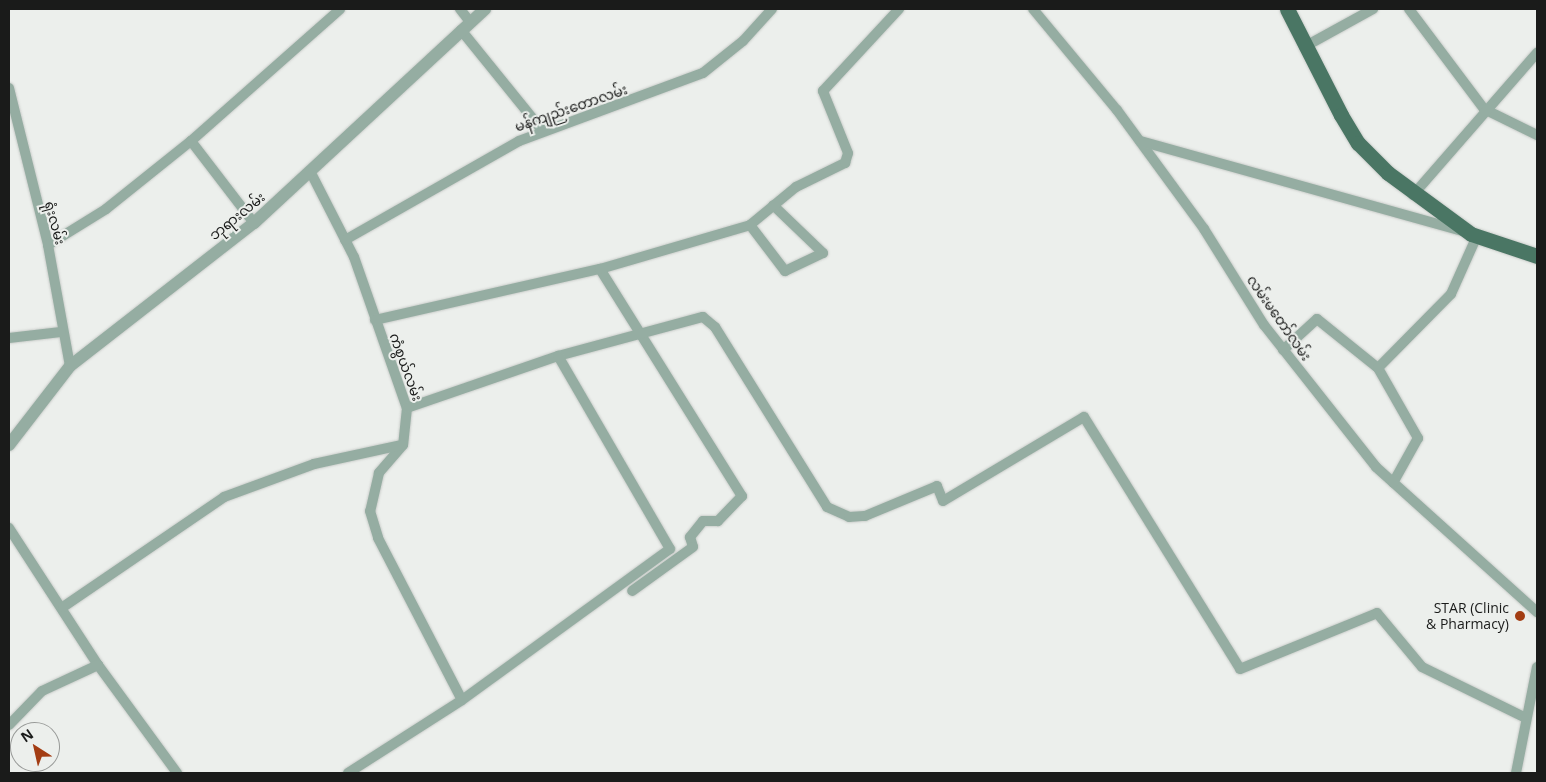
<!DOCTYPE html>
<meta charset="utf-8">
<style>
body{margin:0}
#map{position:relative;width:1546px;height:782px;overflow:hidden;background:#ecefec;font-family:"Open Sans","Noto Sans Myanmar",sans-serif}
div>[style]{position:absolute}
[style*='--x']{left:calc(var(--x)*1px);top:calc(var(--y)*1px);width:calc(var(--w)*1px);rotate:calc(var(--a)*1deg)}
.roads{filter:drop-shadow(0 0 1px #cacdca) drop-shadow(0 0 1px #cacdca)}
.minor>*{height:10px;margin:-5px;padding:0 5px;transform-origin:5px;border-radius:5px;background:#95ada2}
.tertiary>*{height:12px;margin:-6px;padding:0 6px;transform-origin:6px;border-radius:6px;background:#95ada2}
.primary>*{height:15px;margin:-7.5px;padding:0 7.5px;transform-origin:7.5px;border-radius:7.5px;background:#4a7664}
.dots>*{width:14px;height:14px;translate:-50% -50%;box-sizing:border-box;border:2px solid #ecefec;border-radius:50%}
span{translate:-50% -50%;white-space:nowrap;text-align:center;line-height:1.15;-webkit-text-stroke:4px #ecefec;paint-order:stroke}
.street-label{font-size:14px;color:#1a1b1a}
.poi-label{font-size:14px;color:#1a1b1a}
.right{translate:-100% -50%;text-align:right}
.frame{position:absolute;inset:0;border:10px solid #1a1b1a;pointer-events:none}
.north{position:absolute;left:10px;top:722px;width:50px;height:50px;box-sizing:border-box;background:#ecefec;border:1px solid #989a98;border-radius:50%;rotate:325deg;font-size:14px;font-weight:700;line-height:20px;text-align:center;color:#1a1b1a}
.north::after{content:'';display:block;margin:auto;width:18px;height:22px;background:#a33d13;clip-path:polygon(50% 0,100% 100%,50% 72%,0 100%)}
</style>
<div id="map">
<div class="roads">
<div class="minor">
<i style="--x:460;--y:9;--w:16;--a:52"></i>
<i style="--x:1033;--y:9;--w:131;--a:50.3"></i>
<i style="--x:1117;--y:110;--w:147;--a:53.8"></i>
<i style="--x:1204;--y:229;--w:113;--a:58"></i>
<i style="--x:1264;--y:325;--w:181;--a:51.7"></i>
<i style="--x:1376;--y:467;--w:217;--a:42"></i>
<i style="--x:1409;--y:9;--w:125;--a:53.1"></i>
<i style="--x:1484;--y:109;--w:59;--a:26.1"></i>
<i style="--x:461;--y:30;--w:129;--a:51"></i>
<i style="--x:1304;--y:47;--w:79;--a:-28.8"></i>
<i style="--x:9;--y:88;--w:162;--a:76"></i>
<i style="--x:48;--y:245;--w:123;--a:79.7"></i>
<i style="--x:191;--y:141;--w:103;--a:52.5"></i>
<i style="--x:1140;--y:141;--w:335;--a:15.6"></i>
<i style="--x:311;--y:173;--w:94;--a:62.9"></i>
<i style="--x:354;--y:257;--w:160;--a:70.7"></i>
<i style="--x:407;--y:408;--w:37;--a:96"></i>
<i style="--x:403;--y:445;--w:37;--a:131"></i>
<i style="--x:379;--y:473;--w:39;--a:103"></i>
<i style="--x:370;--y:511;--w:28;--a:73"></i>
<i style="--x:378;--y:538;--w:182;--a:62.6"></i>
<i style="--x:1413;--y:195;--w:189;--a:-48.9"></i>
<i style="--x:750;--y:225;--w:58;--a:52.7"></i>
<i style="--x:785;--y:271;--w:42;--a:-25.3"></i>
<i style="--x:823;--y:253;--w:69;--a:-136.2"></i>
<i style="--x:345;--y:240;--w:200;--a:-29.6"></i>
<i style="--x:519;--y:141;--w:196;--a:-20.3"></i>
<i style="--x:703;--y:73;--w:51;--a:-38.7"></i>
<i style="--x:743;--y:41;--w:43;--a:-47.8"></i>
<i style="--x:48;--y:245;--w:68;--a:-31.8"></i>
<i style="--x:106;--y:209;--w:109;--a:-38.7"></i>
<i style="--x:191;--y:141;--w:199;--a:-41.5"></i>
<i style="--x:600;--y:269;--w:268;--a:58"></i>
<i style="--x:742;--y:496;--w:35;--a:134"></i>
<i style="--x:718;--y:521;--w:15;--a:180"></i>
<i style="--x:703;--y:521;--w:21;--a:129"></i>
<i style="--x:690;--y:537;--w:10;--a:73"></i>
<i style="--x:693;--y:547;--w:75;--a:144.2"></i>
<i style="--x:375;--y:320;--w:231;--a:-12.8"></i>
<i style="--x:600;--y:269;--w:156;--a:-16.3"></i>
<i style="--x:750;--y:225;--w:60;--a:-39.6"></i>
<i style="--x:796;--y:187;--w:55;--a:-26.1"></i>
<i style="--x:845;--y:163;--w:10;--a:-73"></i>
<i style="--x:848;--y:153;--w:67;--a:-112"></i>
<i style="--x:823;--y:91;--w:112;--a:-47.2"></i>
<i style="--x:9;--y:338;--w:52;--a:-6.6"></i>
<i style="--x:1283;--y:350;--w:46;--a:-42.4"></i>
<i style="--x:1317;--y:319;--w:78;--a:38.8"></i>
<i style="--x:1378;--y:368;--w:81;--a:60.3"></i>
<i style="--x:1418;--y:438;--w:51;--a:119.1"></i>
<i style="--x:1378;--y:368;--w:104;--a:-45.4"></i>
<i style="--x:1451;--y:294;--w:64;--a:-65.9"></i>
<i style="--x:407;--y:408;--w:160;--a:-19"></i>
<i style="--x:558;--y:356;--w:150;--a:-15.1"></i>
<i style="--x:703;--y:317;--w:16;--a:40"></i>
<i style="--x:715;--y:327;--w:212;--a:58.1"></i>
<i style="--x:827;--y:507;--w:24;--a:24"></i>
<i style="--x:849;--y:517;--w:16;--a:-4"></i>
<i style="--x:865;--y:516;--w:78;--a:-22.6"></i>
<i style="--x:937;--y:486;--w:16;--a:68"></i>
<i style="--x:943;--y:501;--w:164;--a:-30.8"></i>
<i style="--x:1084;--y:417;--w:296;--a:58.2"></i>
<i style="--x:1240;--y:669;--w:148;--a:-22.2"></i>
<i style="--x:1377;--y:613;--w:70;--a:50.2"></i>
<i style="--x:1422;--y:667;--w:114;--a:26.1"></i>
<i style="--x:9;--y:528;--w:163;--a:57"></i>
<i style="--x:98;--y:665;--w:134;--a:53.8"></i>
<i style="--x:63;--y:607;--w:195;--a:-34.3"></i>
<i style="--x:224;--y:497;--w:96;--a:-20.1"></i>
<i style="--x:314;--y:464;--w:90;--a:-12.2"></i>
<i style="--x:9;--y:725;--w:47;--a:-45.9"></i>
<i style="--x:42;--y:691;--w:62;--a:-24.9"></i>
<i style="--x:348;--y:773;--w:135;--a:-32.6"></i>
<i style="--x:462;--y:700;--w:257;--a:-36"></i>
<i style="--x:670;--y:549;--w:223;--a:-120.1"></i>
<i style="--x:1516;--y:773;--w:108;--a:-78.8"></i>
</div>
<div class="tertiary">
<i style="--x:9;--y:445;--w:100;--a:-52.3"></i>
<i style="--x:70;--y:366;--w:233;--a:-37.9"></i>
<i style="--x:254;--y:223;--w:315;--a:-42.8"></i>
</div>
<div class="primary">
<i style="--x:1287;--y:9;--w:119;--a:63"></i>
<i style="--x:1341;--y:115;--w:33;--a:59"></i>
<i style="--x:1358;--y:143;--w:42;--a:45"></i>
<i style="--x:1388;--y:173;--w:103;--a:36.3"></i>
<i style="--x:1471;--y:234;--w:70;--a:18.4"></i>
</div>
</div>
<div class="dots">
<i style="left:1520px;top:616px;background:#a33d13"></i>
</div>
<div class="street-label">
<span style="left:571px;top:108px;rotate:-19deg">မန်ကျည်းတောလမ်း</span>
<span style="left:237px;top:216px;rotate:-39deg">ဘုရားလမ်း</span>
<span style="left:55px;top:223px;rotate:75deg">ရုံးလမ်း</span>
<span style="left:1279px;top:318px;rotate:55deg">လမ်းမတော်လမ်း</span>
<span style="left:406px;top:367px;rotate:70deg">ကံစွယ်လမ်း</span>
</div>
<div class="poi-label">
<span class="right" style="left:1509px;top:616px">STAR (Clinic<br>&amp; Pharmacy)</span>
</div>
<div class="frame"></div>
<div class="north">N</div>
</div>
